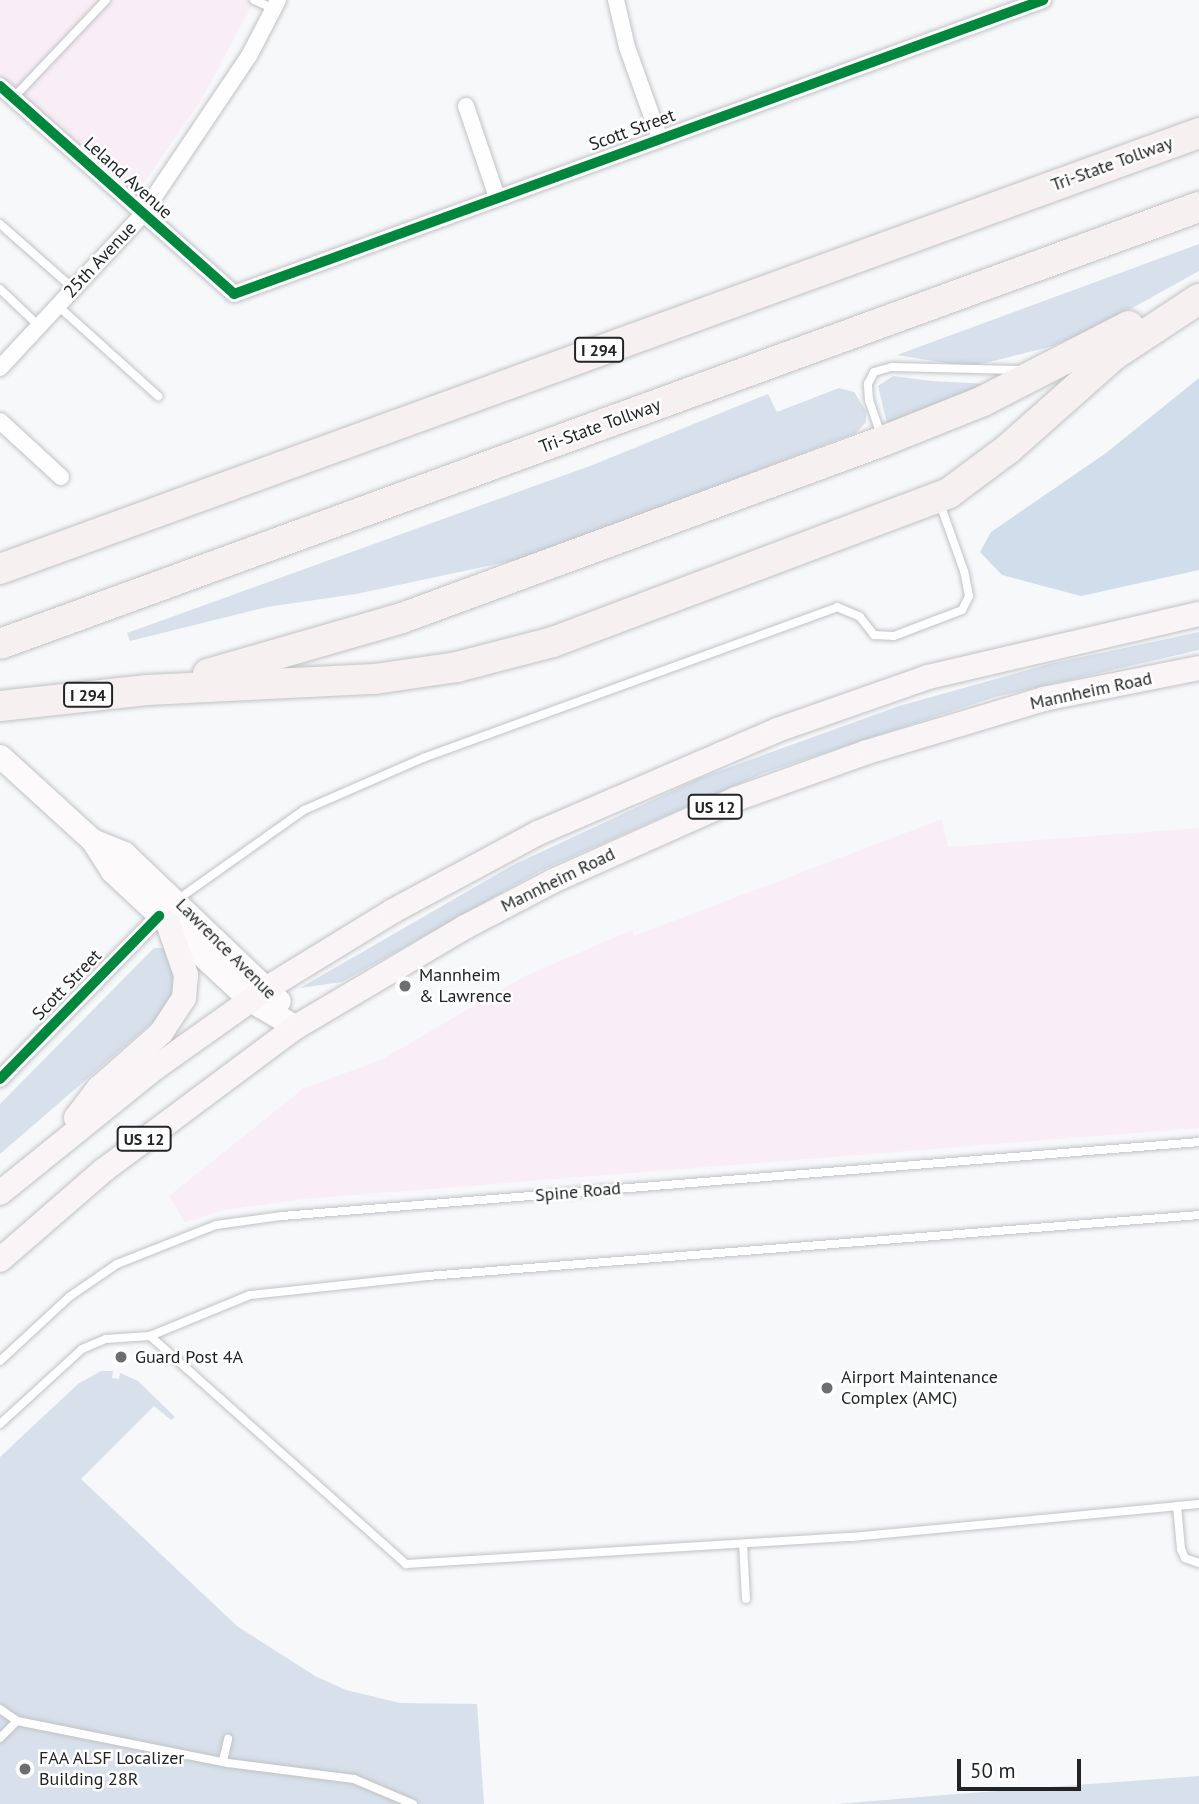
<!DOCTYPE html>
<style>
body{margin:0}
#map{position:relative;width:1199px;height:1804px;overflow:hidden;background:#f6f8fa;font-family:"PT Sans",sans-serif}
div>[style]{position:absolute}
[style*='--x']{left:calc(var(--x)*1px);top:calc(var(--y)*1px);width:calc(var(--w)*1px);rotate:calc(var(--a)*1deg)}
.industrial>*{inset:0;background:#faeef6}
.green>*{inset:0;background:#d7e0eb}
.forest>*{inset:0;background:#d0deec}
.roads{filter:drop-shadow(0 0 2px #c1c2c4) drop-shadow(0 0 2px #c1c2c4)}
.service>*{height:8px;margin:-4px;padding:0 4px;transform-origin:4px;border-radius:4px;background:#fefefe}
.minor>*{height:16px;margin:-8px;padding:0 8px;transform-origin:8px;border-radius:8px;background:#fefefe}
.secondary>*{height:23px;margin:-11.5px;padding:0 11.5px;transform-origin:11.5px;border-radius:11.5px;background:#fcfafa}
.primary>*{height:24px;margin:-12px;padding:0 12px;transform-origin:12px;border-radius:12px;background:#f9f5f7}
.motorway>*{height:30px;margin:-15px;padding:0 15px;transform-origin:15px;border-radius:15px;background:#f6f0f1}
.cycleway>*{height:10px;margin:-5px;padding:0 5px;transform-origin:5px;border-radius:5px;background:#00873e}
.dots>*{width:19px;height:19px;translate:-50% -50%;box-sizing:border-box;border:4px solid #fff;border-radius:50%}
span{translate:-50% -50%;white-space:nowrap;text-align:center;line-height:1.15;-webkit-text-stroke:5px #fff;paint-order:stroke}
.shield-label span{padding:2px 5px;background:#fff;border:2px solid;border-radius:5px;-webkit-text-stroke-width:0}
.shield-label{font-size:16px;color:#212324;font-weight:700}
.street-label{font-size:18px;color:#212324}
.poi-label{font-size:18px;color:#212324}
.left{translate:0 -50%;text-align:left}
.scale{position:absolute;left:957px;top:1759px;width:124px;height:32px;box-sizing:border-box;border:4px solid #212324;border-top:0;padding-left:9px;font-size:21px;line-height:24px;white-space:nowrap;color:#212324;-webkit-text-stroke:5px #fff;paint-order:stroke}
</style>
<div id="map">
<div class="industrial">
<i style="clip-path:polygon(0 0,255px 0,200px 102px,132px 200px,0 81px)"></i>
<i style="clip-path:polygon(942px 819px,948px 847px,1199px 828px,1199px 1128px,304px 1199px,224px 1210px,185px 1222px,169px 1196px,304px 1088px,381px 1060px,525px 976px,632px 930px,634px 936px)"></i>
</div>
<div class="green">
<i style="clip-path:polygon(1199px 244px,1199px 271px,1098px 327px,1053px 346px,970px 367px,897px 355px)"></i>
<i style="clip-path:polygon(893px 376px,931px 381px,988px 384px,887px 424px,878px 386px)"></i>
<i style="clip-path:polygon(839px 388px,854px 392px,866px 411px,866px 422px,856px 433px,525px 558px,356px 594px,267px 607px,130px 641px,127px 633px,590px 466px,768px 394px,777px 412px)"></i>
<i style="clip-path:polygon(1199px 632px,1199px 650px,995px 697px,764px 773px,542px 870px,342px 982px,300px 988px,513px 865px,700px 778px,899px 706px,1049px 664px)"></i>
<i style="clip-path:polygon(154px 948px,165px 948px,179px 976px,176px 994px,162px 1014px,0 1154px,0 1104px)"></i>
<i style="clip-path:polygon(101px 1371px,113px 1371px,112px 1378px,119px 1379px,120px 1373px,138px 1381px,175px 1417px,171px 1420px,154px 1406px,81px 1479px,237px 1626px,315px 1676px,346px 1690px,400px 1703px,477px 1704px,484px 1804px,0 1804px,0 1457px,78px 1384px)"></i>
<i style="clip-path:polygon(1199px 1776px,1199px 1804px,837px 1804px,957px 1794px)"></i>
</div>
<div class="forest">
<i style="clip-path:polygon(1199px 378px,1199px 570px,1081px 596px,1002px 575px,980px 552px,991px 532px,1106px 453px)"></i>
</div>
<div class="roads">
<div class="service">
<i style="--x:254;--y:0;--w:22;--a:24"></i>
<i style="--x:13;--y:98;--w:135;--a:-46.5"></i>
<i style="--x:0;--y:224;--w:98;--a:41.3"></i>
<i style="--x:0;--y:289;--w:54;--a:43.5"></i>
<i style="--x:58;--y:306;--w:135;--a:42"></i>
<i style="--x:881;--y:435;--w:37;--a:-109"></i>
<i style="--x:869;--y:400;--w:16;--a:-94"></i>
<i style="--x:868;--y:384;--w:13;--a:-63"></i>
<i style="--x:874;--y:372;--w:19;--a:-16"></i>
<i style="--x:892;--y:367;--w:126;--a:1.4"></i>
<i style="--x:177;--y:900;--w:156;--a:-35.3"></i>
<i style="--x:304;--y:810;--w:130;--a:-23.6"></i>
<i style="--x:423;--y:758;--w:441;--a:-20"></i>
<i style="--x:837;--y:607;--w:25;--a:23"></i>
<i style="--x:860;--y:617;--w:23;--a:52"></i>
<i style="--x:874;--y:635;--w:20;--a:3"></i>
<i style="--x:894;--y:636;--w:73;--a:-20.9"></i>
<i style="--x:962;--y:610;--w:16;--a:-63"></i>
<i style="--x:969;--y:596;--w:25;--a:-101"></i>
<i style="--x:964;--y:571;--w:71;--a:-109.7"></i>
<i style="--x:150;--y:1336;--w:343;--a:41.7"></i>
<i style="--x:406;--y:1564;--w:447;--a:-3.5"></i>
<i style="--x:852;--y:1537;--w:326;--a:-5.4"></i>
<i style="--x:0;--y:1361;--w:94;--a:-42.8"></i>
<i style="--x:69;--y:1297;--w:58;--a:-34.5"></i>
<i style="--x:117;--y:1264;--w:106;--a:-21.5"></i>
<i style="--x:216;--y:1225;--w:67;--a:-7.8"></i>
<i style="--x:282;--y:1216;--w:920;--a:-4.61"></i>
<i style="--x:0;--y:1424;--w:111;--a:-42.4"></i>
<i style="--x:82;--y:1349;--w:26;--a:-23"></i>
<i style="--x:106;--y:1339;--w:44;--a:-3.9"></i>
<i style="--x:150;--y:1336;--w:108;--a:-22.3"></i>
<i style="--x:250;--y:1295;--w:179;--a:-6.1"></i>
<i style="--x:428;--y:1276;--w:773;--a:-4.52"></i>
<i style="--x:1199;--y:1504;--w:22;--a:175"></i>
<i style="--x:1177;--y:1506;--w:43;--a:84.7"></i>
<i style="--x:1181;--y:1549;--w:10;--a:66"></i>
<i style="--x:1185;--y:1558;--w:15;--a:20"></i>
<i style="--x:743;--y:1544;--w:55;--a:86.9"></i>
<i style="--x:0;--y:1709;--w:21;--a:35"></i>
<i style="--x:17;--y:1721;--w:215;--a:11.3"></i>
<i style="--x:228;--y:1763;--w:127;--a:7.2"></i>
<i style="--x:354;--y:1779;--w:64;--a:23"></i>
<i style="--x:0;--y:1738;--w:24;--a:-45"></i>
<i style="--x:223;--y:1761;--w:23;--a:-77"></i>
</div>
<div class="minor">
<i style="--x:616;--y:0;--w:48;--a:76.8"></i>
<i style="--x:627;--y:47;--w:98;--a:70.3"></i>
<i style="--x:0;--y:86;--w:313;--a:41.6"></i>
<i style="--x:234;--y:294;--w:861;--a:-19.97"></i>
<i style="--x:466;--y:106;--w:96;--a:71.2"></i>
<i style="--x:0;--y:368;--w:209;--a:-47.1"></i>
<i style="--x:142;--y:215;--w:192;--a:-56.1"></i>
<i style="--x:249;--y:56;--w:63;--a:-62.6"></i>
<i style="--x:0;--y:421;--w:83;--a:42.6"></i>
<i style="--x:0;--y:1079;--w:228;--a:-45.7"></i>
</div>
<div class="secondary">
<i style="--x:0;--y:756;--w:125;--a:42.4"></i>
<i style="--x:92;--y:840;--w:37;--a:57"></i>
<i style="--x:112;--y:871;--w:189;--a:43.1"></i>
<i style="--x:250;--y:1000;--w:53;--a:30.4"></i>
<i style="--x:92;--y:840;--w:35;--a:22"></i>
<i style="--x:124;--y:853;--w:214;--a:43.7"></i>
</div>
<div class="primary">
<i style="--x:76;--y:1118;--w:38;--a:-53"></i>
<i style="--x:99;--y:1088;--w:83;--a:-41.6"></i>
<i style="--x:161;--y:1033;--w:42;--a:-56.7"></i>
<i style="--x:184;--y:998;--w:23;--a:-85"></i>
<i style="--x:186;--y:975;--w:55;--a:-109.1"></i>
<i style="--x:0;--y:1193;--w:199;--a:-38.9"></i>
<i style="--x:155;--y:1068;--w:140;--a:-35.4"></i>
<i style="--x:269;--y:987;--w:145;--a:-31.5"></i>
<i style="--x:393;--y:911;--w:165;--a:-28.3"></i>
<i style="--x:538;--y:833;--w:260;--a:-23.3"></i>
<i style="--x:777;--y:730;--w:160;--a:-19.3"></i>
<i style="--x:928;--y:677;--w:278;--a:-13.1"></i>
<i style="--x:0;--y:1260;--w:138;--a:-40.9"></i>
<i style="--x:104;--y:1170;--w:239;--a:-36.7"></i>
<i style="--x:296;--y:1027;--w:196;--a:-30.6"></i>
<i style="--x:465;--y:927;--w:99;--a:-27.6"></i>
<i style="--x:553;--y:881;--w:201;--a:-24.1"></i>
<i style="--x:736;--y:799;--w:139;--a:-19.7"></i>
<i style="--x:867;--y:752;--w:185;--a:-16.7"></i>
<i style="--x:1044;--y:699;--w:158;--a:-11.3"></i>
</div>
<div class="motorway">
<i style="--x:0;--y:569;--w:1276;--a:-19.98"></i>
<i style="--x:0;--y:644;--w:1276;--a:-20.03"></i>
<i style="--x:208;--y:674;--w:202;--a:-16.1"></i>
<i style="--x:402;--y:618;--w:513;--a:-20.2"></i>
<i style="--x:883;--y:441;--w:108;--a:-21.8"></i>
<i style="--x:983;--y:401;--w:164;--a:-27.2"></i>
<i style="--x:0;--y:706;--w:148;--a:-6.2"></i>
<i style="--x:147;--y:690;--w:228;--a:-2.8"></i>
<i style="--x:375;--y:679;--w:83;--a:-8.3"></i>
<i style="--x:457;--y:667;--w:99;--a:-14.6"></i>
<i style="--x:553;--y:642;--w:423;--a:-20.6"></i>
<i style="--x:949;--y:493;--w:74;--a:-36.7"></i>
<i style="--x:1008;--y:449;--w:142;--a:-41.6"></i>
<i style="--x:1114;--y:355;--w:102;--a:-33.4"></i>
</div>
</div>
<div class="cycleway">
<i style="--x:0;--y:86;--w:313;--a:41.6"></i>
<i style="--x:234;--y:294;--w:861;--a:-19.97"></i>
<i style="--x:0;--y:1079;--w:228;--a:-45.7"></i>
</div>
<div class="dots">
<i style="left:405px;top:986px;background:#6c6e6f"></i>
<i style="left:121px;top:1357px;background:#6c6e6f"></i>
<i style="left:827px;top:1388px;background:#6c6e6f"></i>
<i style="left:25px;top:1769px;background:#6c6e6f"></i>
</div>
<div class="shield-label">
<span style="left:599px;top:350px">I 294</span>
<span style="left:88px;top:695px">I 294</span>
<span style="left:715px;top:807px">US 12</span>
<span style="left:144px;top:1139px">US 12</span>
</div>
<div class="street-label">
<span style="left:632px;top:130px;rotate:-20deg">Scott Street</span>
<span style="left:1112px;top:164px;rotate:-20deg">Tri-State Tollway</span>
<span style="left:128px;top:178px;rotate:42deg">Leland Avenue</span>
<span style="left:100px;top:260px;rotate:-47deg">25th Avenue</span>
<span style="left:600px;top:426px;rotate:-20deg">Tri-State Tollway</span>
<span style="left:1091px;top:691px;rotate:-12deg">Mannheim Road</span>
<span style="left:558px;top:880px;rotate:-26deg">Mannheim Road</span>
<span style="left:226px;top:949px;rotate:45deg">Lawrence Avenue</span>
<span style="left:67px;top:985px;rotate:-46deg">Scott Street</span>
<span style="left:578px;top:1192px;rotate:-5deg">Spine Road</span>
</div>
<div class="poi-label">
<span class="left" style="left:419px;top:986px">Mannheim<br>&amp; Lawrence</span>
<span class="left" style="left:135px;top:1357px">Guard Post 4A</span>
<span class="left" style="left:841px;top:1388px">Airport Maintenance<br>Complex (AMC)</span>
<span class="left" style="left:39px;top:1769px">FAA ALSF Localizer<br>Building 28R</span>
</div>
<div class="scale">50 m</div>
</div>
